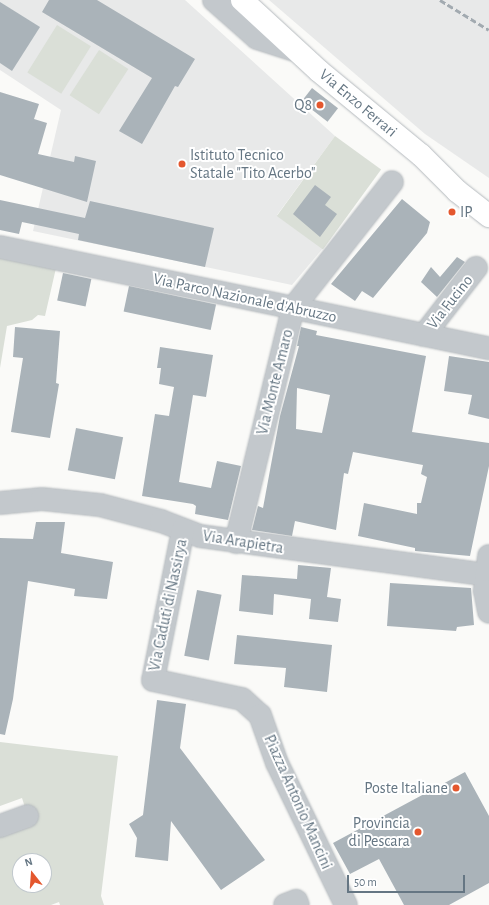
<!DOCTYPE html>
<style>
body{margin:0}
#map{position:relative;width:489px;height:905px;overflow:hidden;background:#fafaf8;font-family:"Alegreya Sans",sans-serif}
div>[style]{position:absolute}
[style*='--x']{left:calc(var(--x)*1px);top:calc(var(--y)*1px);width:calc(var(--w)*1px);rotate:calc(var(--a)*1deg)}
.built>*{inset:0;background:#e8e9e9}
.green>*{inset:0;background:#dadfd7;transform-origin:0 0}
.building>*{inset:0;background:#aab3b9;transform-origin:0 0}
.roads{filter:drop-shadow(0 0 1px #b5babe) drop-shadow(0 0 1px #b5babe)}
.minor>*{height:22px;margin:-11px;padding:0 11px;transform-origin:11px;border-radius:11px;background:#c3c8cc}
.major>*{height:22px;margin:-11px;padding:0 11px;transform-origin:11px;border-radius:11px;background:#fff}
.rail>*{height:3px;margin-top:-1.5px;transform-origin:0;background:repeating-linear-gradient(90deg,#a2aab0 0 6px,transparent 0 9px)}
.dots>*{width:11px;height:11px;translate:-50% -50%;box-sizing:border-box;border:2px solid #fff;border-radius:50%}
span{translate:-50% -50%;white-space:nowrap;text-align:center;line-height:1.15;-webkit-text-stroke:4px #fff;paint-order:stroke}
.street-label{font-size:16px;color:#657683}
.poi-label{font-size:16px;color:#657683}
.right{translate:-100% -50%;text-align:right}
.left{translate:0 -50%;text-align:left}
.north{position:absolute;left:12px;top:853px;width:40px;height:40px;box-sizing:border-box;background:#fff;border:1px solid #c1c8cd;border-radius:50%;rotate:343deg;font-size:11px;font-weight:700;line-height:16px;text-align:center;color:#657683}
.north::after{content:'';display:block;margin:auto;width:14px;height:18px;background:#e4572e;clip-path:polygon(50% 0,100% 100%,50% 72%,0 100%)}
.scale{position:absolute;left:347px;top:875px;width:118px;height:18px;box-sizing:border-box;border:2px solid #657683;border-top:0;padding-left:5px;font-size:12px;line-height:14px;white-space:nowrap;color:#657683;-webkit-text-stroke:3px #fff;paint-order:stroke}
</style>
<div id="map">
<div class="built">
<i style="clip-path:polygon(0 0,185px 0,335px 136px,277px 215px,324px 247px,292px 285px,33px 231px,61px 110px,0 70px)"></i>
<i style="clip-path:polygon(269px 0,489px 0,489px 178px,425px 134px)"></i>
</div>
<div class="green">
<i style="left:57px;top:25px;width:40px;height:56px;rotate:32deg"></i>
<i style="left:99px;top:50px;width:35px;height:54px;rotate:33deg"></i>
<i style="left:335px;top:136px;width:57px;height:99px;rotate:36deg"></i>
<i style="clip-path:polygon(0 258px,56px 268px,45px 316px,38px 315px,32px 320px,7px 326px,0 368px)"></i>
<i style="clip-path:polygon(evenodd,0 742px,118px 756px,101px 896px,104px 905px,60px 905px,59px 902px,51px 905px,0 905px,0 836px,31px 826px,22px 798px,0 806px,0 742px,20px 861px,44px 861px,44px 885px,20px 885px,20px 861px)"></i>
</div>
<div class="building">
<i style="clip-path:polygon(49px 0,97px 0,195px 59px,178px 87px,175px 86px,142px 144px,119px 131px,152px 78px,42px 12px)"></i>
<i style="clip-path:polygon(0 2px,40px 27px,12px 71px,0 63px)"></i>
<i style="left:312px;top:88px;width:33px;height:17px;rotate:38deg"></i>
<i style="clip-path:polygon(0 92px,39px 104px,34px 119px,47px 123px,38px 154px,74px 162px,75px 156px,96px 161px,87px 202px,0 175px)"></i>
<i style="clip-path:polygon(315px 185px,331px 197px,325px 205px,337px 214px,320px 237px,293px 214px)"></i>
<i style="clip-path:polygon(402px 199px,430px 222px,427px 233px,373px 298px,362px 291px,355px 301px,331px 284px)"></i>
<i style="clip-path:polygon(0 200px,85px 218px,90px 201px,214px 228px,205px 267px,78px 240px,79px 234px,22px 222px,19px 234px,0 230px)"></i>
<i style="clip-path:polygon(457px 257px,465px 262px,437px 297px,421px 282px,431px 267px,440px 277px)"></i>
<i style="left:63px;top:273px;width:29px;height:28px;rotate:12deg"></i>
<i style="left:129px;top:286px;width:89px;height:26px;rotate:12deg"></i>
<i style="clip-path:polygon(15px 327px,60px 331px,56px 383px,59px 384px,50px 438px,11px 432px,23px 358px,13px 357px)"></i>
<i style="clip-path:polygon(evenodd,301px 327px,317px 331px,316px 335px,426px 356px,412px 432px,489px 443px,489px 466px,470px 556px,415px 551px,415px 548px,358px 536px,364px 503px,417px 514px,417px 503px,421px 503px,427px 477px,421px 474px,423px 465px,353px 452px,348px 474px,344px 473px,336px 530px,295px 521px,292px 536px,252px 530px,258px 506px,263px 508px,280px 416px,299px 346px,297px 346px,301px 327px,297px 388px,330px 395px,322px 433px,296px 429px,297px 388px)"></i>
<i style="clip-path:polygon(160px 347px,213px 355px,206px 397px,193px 395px,179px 482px,211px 488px,217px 461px,241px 466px,228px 520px,195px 514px,196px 506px,193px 504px,142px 496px,155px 414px,169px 416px,174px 387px,159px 384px,161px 368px,157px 368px)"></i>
<i style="clip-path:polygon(449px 356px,489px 362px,489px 419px,468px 414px,472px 395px,444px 391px)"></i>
<i style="left:76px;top:428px;width:48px;height:43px;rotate:11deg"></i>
<i style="clip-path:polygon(36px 522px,65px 522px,61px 553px,113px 562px,107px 599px,74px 596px,75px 589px,28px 581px,13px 699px,5px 735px,0 734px,0 538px,33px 539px)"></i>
<i style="clip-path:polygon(298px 565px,331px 568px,327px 597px,341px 599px,338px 622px,309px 619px,311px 599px,274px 594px,273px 615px,239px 611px,242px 575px,297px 579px)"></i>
<i style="clip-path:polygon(390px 583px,471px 588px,474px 625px,457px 627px,456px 631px,387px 626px)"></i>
<i style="left:197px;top:590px;width:25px;height:67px;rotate:11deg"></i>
<i style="clip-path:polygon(237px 635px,332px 645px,327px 692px,284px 687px,286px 668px,234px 664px)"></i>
<i style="clip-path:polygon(157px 700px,186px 704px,180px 748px,265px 860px,221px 890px,171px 821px,168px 861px,135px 857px,137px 838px,129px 824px,143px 815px)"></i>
<i style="clip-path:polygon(465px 772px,489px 816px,489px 883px,449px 905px,404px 905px,379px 859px,350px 874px,333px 843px)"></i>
</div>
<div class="roads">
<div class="minor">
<i style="--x:214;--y:0;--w:57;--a:41.5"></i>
<i style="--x:257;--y:38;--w:40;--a:18"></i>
<i style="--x:0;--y:247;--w:499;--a:11.7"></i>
<i style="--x:424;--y:335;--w:85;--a:-52.2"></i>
<i style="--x:0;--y:503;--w:42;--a:-5.4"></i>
<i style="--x:42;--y:499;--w:58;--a:5.9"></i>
<i style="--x:100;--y:505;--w:63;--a:14.7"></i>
<i style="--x:161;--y:521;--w:42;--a:21"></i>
<i style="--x:200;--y:536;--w:292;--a:7.7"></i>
<i style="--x:183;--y:530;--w:153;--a:101.3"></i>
<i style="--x:153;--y:680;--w:91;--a:12.1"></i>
<i style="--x:242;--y:699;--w:24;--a:42"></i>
<i style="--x:260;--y:715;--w:51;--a:70.5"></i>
<i style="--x:277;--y:763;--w:158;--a:64.1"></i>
<i style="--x:236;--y:542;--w:241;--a:-76.3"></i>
<i style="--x:293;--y:308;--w:160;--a:-51.8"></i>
<i style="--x:489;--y:556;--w:35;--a:97"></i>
<i style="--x:485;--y:591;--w:21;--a:79"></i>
<i style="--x:0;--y:826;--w:29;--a:-20"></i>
<i style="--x:285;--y:905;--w:12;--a:-20"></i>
<i style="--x:296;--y:901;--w:4;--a:63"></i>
</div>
<div class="major">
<i style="--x:242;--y:0;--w:105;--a:42.7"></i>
<i style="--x:319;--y:71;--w:132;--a:39.5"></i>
<i style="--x:421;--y:155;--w:51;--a:45"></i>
<i style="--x:457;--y:191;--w:41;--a:38"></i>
</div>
</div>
<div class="rail">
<i style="--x:440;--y:0;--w:57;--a:31.5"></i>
</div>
<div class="dots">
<i style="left:320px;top:105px;background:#e4572e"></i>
<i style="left:182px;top:164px;background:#e4572e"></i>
<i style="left:452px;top:212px;background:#e4572e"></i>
<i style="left:456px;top:788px;background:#e4572e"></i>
<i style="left:418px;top:832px;background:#e4572e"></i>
</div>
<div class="street-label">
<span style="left:358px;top:103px;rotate:40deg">Via Enzo Ferrari</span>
<span style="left:245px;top:298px;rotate:12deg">Via Parco Nazionale d'Abruzzo</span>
<span style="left:450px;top:302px;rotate:-52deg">Via Fucino</span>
<span style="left:275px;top:382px;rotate:-76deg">Via Monte Amaro</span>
<span style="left:243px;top:542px;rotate:9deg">Via Arapietra</span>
<span style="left:168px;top:605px;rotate:-78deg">Via Caduti di Nassirya</span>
<span style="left:298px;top:802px;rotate:66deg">Piazza Antonio Mancini</span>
</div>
<div class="poi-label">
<span class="right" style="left:312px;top:105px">Q8</span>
<span class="left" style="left:190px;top:164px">Istituto Tecnico<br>Statale "Tito Acerbo"</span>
<span class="left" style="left:460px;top:212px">IP</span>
<span class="right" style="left:448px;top:788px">Poste Italiane</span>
<span class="right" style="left:410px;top:832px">Provincia<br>di Pescara</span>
</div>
<div class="north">N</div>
<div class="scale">50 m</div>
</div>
